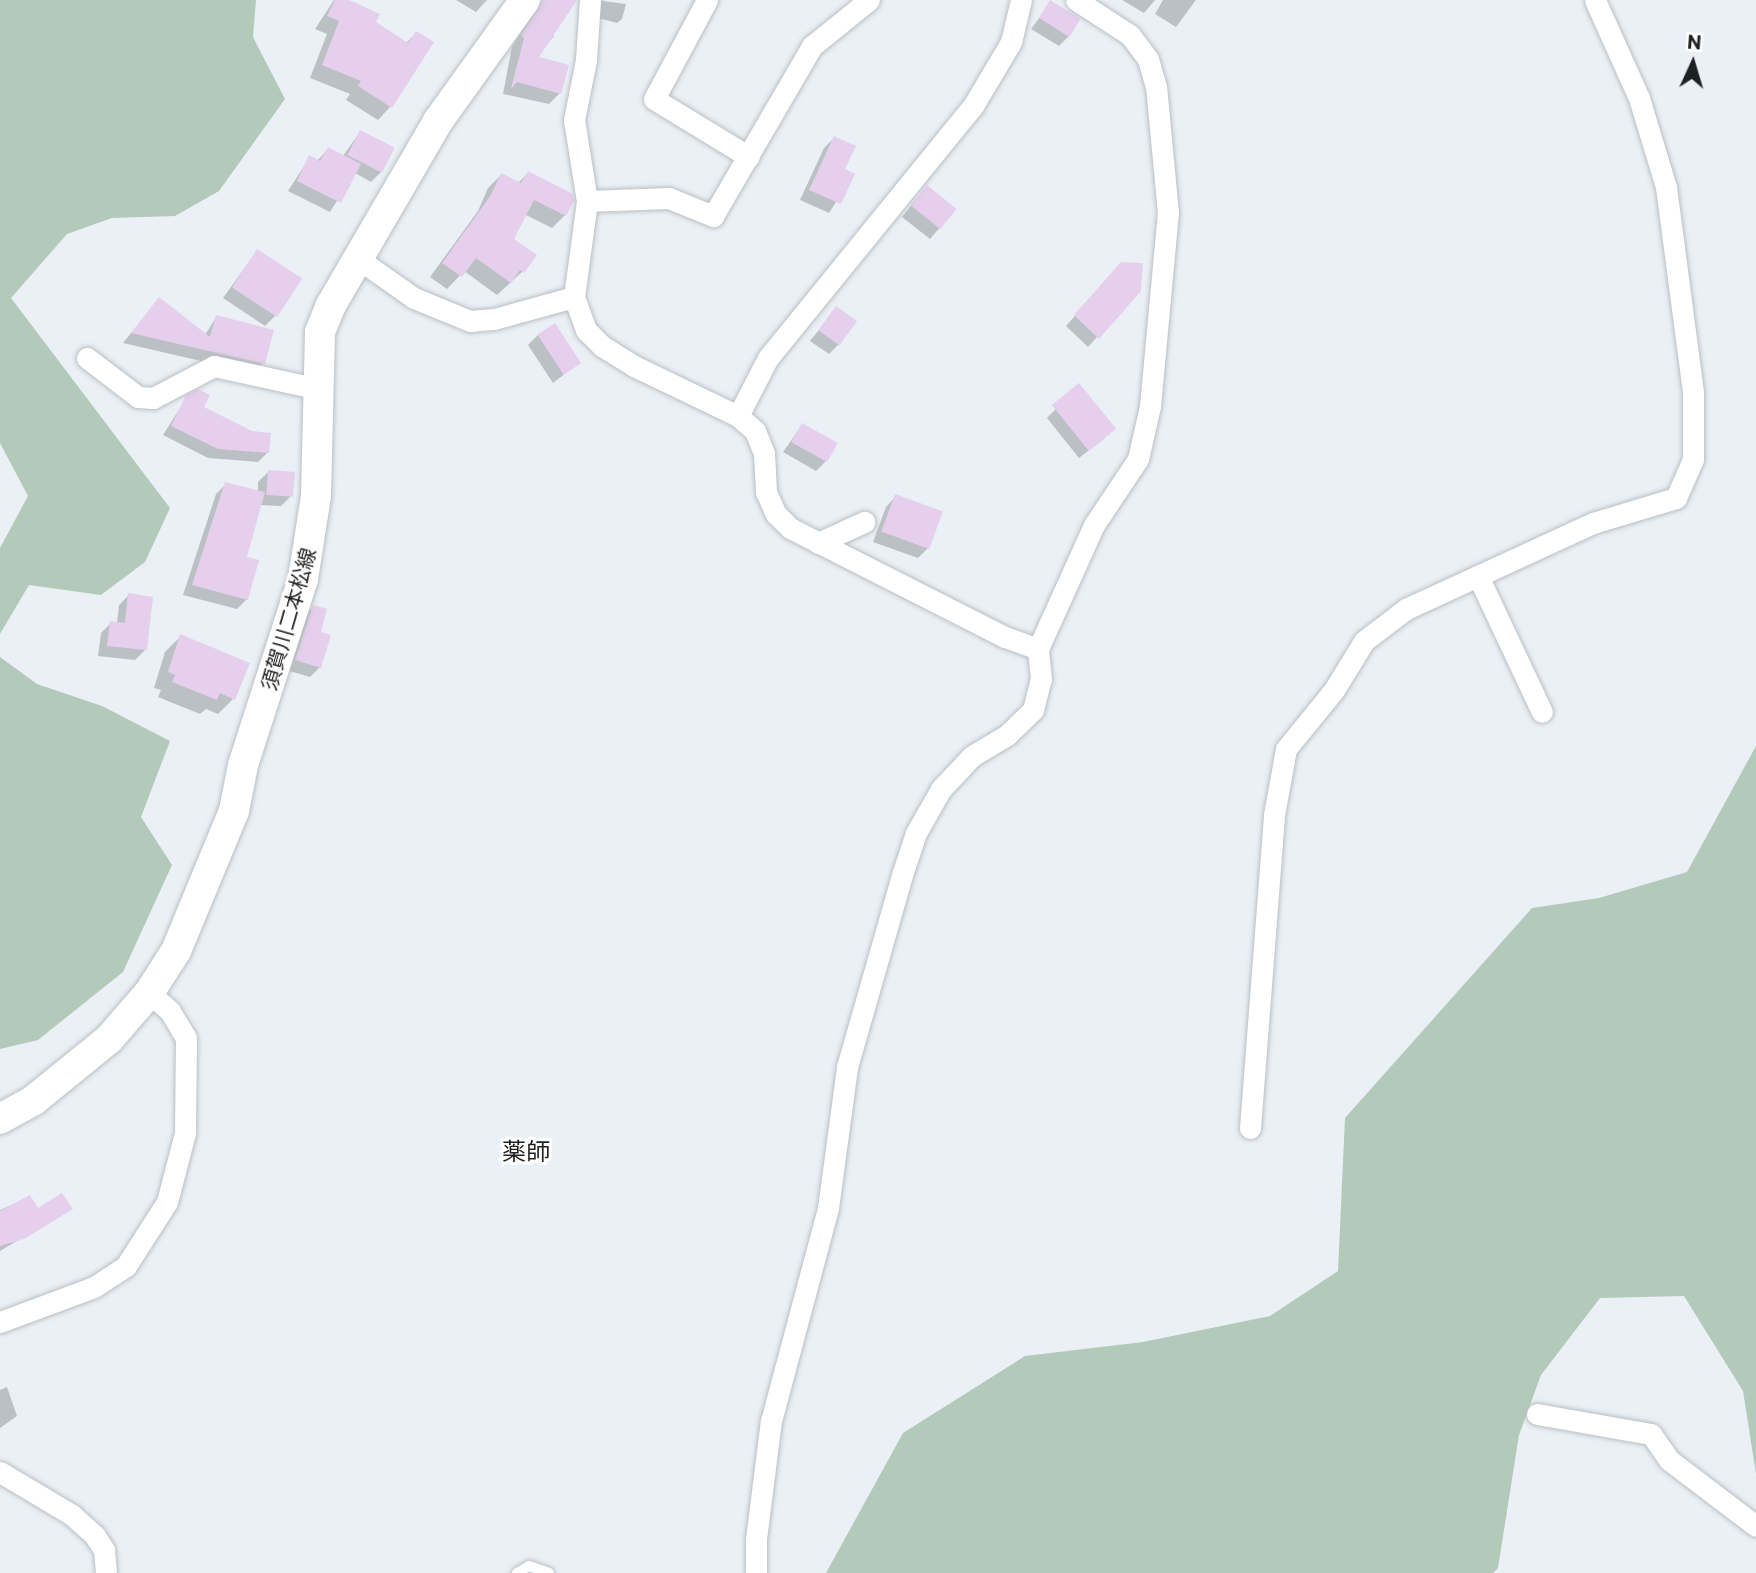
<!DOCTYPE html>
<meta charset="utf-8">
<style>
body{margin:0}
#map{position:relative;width:1756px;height:1573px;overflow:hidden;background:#eaf0f5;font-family:Commissioner,"Noto Sans JP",sans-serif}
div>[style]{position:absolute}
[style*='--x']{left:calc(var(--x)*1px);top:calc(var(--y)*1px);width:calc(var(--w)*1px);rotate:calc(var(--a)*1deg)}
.green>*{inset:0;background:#b3caba}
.shadow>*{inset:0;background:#0003}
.building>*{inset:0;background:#e5cfec;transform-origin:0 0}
.roads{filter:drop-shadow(0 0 2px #b9bfc3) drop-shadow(0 0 2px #b9bfc3)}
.lane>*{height:10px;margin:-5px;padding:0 5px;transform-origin:5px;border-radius:5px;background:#fff}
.street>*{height:21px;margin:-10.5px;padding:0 10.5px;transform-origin:10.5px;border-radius:10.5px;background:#fff}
.secondary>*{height:30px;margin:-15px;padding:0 15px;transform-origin:15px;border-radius:15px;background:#fff}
span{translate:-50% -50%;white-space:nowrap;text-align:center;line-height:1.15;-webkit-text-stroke:6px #fff;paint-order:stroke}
.street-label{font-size:21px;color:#1e2022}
.quarter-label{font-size:24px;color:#1e2022}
.north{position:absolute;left:1658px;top:28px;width:70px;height:70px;-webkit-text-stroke:5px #fff;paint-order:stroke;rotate:4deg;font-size:19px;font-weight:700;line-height:28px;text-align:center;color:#1e2022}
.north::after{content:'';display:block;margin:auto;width:24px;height:32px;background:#1e2022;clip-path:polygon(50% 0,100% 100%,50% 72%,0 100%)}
</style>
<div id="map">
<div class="green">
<i style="clip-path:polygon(0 0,256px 0,253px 37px,285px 99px,219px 191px,175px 216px,112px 218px,67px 234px,11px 298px,170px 508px,145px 562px,101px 595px,29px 585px,0 634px,0 548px,28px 496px,0 443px)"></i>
<i style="clip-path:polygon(0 657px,37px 684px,102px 706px,170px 741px,141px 817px,172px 865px,123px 972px,38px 1040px,0 1049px)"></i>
<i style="clip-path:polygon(1756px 746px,1756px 1474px,1743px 1391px,1684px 1296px,1600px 1298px,1541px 1375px,1519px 1435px,1498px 1568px,1493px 1573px,826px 1573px,903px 1433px,1025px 1356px,1143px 1342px,1270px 1316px,1338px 1271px,1345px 1118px,1532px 908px,1599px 898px,1687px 872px)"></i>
</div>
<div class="shadow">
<i style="clip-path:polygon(334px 0,344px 0,406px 43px,416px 33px,391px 106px,378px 120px,346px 100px,350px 94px,310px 78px,327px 34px,315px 29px)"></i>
<i style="clip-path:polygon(456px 0,487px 0,476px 12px)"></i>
<i style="clip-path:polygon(543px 0,572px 0,550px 32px,554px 36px,535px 58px,560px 93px,549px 104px,503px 94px,512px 46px)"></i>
<i style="clip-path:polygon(595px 0,626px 4px,622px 19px,617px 23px,598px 18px)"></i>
<i style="clip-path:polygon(1122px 0,1155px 0,1144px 13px)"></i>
<i style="clip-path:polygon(1163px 0,1196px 0,1176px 27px,1155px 14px)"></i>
<i style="clip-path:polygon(1051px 2px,1069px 36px,1059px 46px,1031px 29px)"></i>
<i style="clip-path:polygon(360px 132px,381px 172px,371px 182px,355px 173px,330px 212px,288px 191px,310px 157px,317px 161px,328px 149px,343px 156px)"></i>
<i style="clip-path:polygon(834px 138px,843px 170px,853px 175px,829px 213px,800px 200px,824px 148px)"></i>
<i style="clip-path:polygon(528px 173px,565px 215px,552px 228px,524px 214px,511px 239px,523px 271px,497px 295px,464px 271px,447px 289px,430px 277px,478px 211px,488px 188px,501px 175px,518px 183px)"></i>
<i style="clip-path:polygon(917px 198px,955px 210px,930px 239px,902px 217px)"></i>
<i style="clip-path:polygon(257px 251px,275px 316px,265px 326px,223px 298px)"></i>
<i style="clip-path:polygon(1111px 275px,1097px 337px,1088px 347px,1066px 326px)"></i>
<i style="clip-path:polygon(159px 299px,205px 335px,217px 316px,263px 363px,253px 373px,123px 343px)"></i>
<i style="clip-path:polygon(836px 309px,839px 344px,829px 354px,810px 341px)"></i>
<i style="clip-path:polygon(538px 335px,579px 363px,553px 383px,528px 345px)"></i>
<i style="clip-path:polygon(1079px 385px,1105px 438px,1079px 458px,1047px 418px)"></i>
<i style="clip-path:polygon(187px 397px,202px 408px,268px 452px,258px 462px,208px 458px,163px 435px)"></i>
<i style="clip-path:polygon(802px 425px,826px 461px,816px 471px,783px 452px)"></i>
<i style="clip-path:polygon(268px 472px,291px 496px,281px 506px,260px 505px,245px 558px,247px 599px,237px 609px,183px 595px,216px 494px,226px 484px,258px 492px,258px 482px)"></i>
<i style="clip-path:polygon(896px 496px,928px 548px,918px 558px,873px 542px,886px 507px)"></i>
<i style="clip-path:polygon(129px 595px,152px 598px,145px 650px,135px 660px,98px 656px,101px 633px,111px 623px,117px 623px,119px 605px)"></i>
<i style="clip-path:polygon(313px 607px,320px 667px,310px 677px,286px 670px,303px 617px)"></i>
<i style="clip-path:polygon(181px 636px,233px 699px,218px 714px,206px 709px,200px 714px,158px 697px,161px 690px,154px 688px,165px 652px)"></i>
<i style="clip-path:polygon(30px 1197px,37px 1210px,70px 1209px,0 1251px,0 1210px)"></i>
<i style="clip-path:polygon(7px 1387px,17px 1416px,0 1428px,0 1390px)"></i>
</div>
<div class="building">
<i style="clip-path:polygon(335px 0,349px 0,380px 14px,376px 22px,408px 43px,416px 31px,434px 42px,392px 108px,358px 86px,361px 81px,322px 65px,339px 21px,327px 16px)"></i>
<i style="clip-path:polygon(542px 0,577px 0,539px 57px,569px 65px,561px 94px,517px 82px,511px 89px,524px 38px,521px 35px)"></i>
<i style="left:1050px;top:0;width:36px;height:21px;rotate:32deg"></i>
<i style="left:360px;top:130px;width:39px;height:28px;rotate:27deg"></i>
<i style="clip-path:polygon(834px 136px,856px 146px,845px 169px,855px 174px,841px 204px,809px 190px)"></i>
<i style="clip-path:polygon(328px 147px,361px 164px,341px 203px,297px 181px,309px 155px,320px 161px)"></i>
<i style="clip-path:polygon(528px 171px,573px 194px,574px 201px,566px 216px,534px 200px,514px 239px,537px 255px,524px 273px,520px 270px,511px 283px,476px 258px,462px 277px,442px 263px,491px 195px,501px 173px,521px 183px)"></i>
<i style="left:927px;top:185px;width:38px;height:26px;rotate:39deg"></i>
<i style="left:257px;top:249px;width:54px;height:46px;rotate:33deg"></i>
<i style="clip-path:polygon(1121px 262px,1143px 263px,1141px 291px,1099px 339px,1074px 315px)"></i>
<i style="clip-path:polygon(159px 297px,210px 337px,216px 315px,274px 330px,265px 364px,131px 333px)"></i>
<i style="left:836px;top:306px;width:26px;height:30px;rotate:36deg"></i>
<i style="left:555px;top:323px;width:48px;height:21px;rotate:57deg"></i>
<i style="left:1079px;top:383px;width:59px;height:35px;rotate:51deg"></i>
<i style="clip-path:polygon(198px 389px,210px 395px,204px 407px,252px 431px,271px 433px,269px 453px,218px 449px,171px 426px,186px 395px)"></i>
<i style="left:802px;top:423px;width:41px;height:22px;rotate:29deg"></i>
<i style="left:268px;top:470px;width:27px;height:25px;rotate:4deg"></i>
<i style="clip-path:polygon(225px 482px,265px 492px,247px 557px,259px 560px,248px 600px,192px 585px)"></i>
<i style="left:895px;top:494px;width:51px;height:40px;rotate:20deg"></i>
<i style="clip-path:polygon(128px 593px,153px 597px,147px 650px,107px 646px,110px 621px,125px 623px)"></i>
<i style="clip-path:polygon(313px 605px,327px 609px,321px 632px,331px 635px,321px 668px,295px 660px)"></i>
<i style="clip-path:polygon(180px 634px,250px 663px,235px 700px,220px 693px,217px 700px,172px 682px,175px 675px,168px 672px)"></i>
<i style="clip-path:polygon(62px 1193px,73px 1209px,24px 1239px,0 1246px,0 1211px,30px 1195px,38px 1208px)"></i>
</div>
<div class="roads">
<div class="lane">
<i style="--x:517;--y:1573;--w:14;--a:-30"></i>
<i style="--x:529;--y:1566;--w:21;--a:19"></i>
</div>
<div class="street">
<i style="--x:707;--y:0;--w:112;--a:118.2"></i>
<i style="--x:654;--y:99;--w:111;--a:31.4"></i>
<i style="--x:587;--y:201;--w:82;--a:-2.1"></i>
<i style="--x:669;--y:198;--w:48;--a:22.2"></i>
<i style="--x:713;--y:216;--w:197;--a:-59.8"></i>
<i style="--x:812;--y:46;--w:73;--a:-38.9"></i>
<i style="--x:357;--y:258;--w:70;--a:35.1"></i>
<i style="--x:414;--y:298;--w:61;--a:22.3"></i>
<i style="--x:470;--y:321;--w:24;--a:-5"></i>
<i style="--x:494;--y:319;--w:83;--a:-15.4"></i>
<i style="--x:574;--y:297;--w:35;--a:70"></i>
<i style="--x:586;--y:330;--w:23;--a:45"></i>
<i style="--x:602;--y:346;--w:38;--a:32"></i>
<i style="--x:634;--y:366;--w:115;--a:25.7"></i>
<i style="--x:738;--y:416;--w:65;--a:-62.7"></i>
<i style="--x:768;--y:358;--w:325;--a:-50.9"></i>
<i style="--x:973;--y:106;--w:74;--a:-59.3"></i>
<i style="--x:1011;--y:42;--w:43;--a:-76.6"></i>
<i style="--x:574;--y:297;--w:97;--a:-82.3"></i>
<i style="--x:587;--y:201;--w:82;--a:-99.1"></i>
<i style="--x:574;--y:120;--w:61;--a:-78.7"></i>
<i style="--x:586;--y:60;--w:60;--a:-86.2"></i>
<i style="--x:87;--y:358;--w:64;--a:37.4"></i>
<i style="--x:138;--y:397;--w:15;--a:4"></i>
<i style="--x:153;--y:398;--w:69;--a:-27.7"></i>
<i style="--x:214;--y:366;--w:103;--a:12.3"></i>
<i style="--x:738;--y:416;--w:23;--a:41"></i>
<i style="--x:755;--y:431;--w:24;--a:68"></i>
<i style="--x:764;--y:453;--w:39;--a:87"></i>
<i style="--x:766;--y:492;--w:24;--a:66"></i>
<i style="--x:776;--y:514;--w:20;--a:45"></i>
<i style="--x:790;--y:528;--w:241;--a:26.9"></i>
<i style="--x:1005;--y:637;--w:35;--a:20"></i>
<i style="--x:1038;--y:649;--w:136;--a:-65.7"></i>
<i style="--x:1094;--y:525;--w:79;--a:-56.3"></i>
<i style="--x:1138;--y:459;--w:54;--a:-77.2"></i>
<i style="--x:1150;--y:406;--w:194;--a:-84.7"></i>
<i style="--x:1168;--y:213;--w:127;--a:-95.4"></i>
<i style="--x:1156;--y:87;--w:29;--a:-106"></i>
<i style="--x:1148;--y:59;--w:30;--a:-127"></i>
<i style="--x:1130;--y:35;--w:64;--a:-147.1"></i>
<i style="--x:818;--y:543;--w:51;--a:-24.5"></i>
<i style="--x:1478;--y:576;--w:150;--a:64.8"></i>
<i style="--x:1250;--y:1128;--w:314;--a:-85.6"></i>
<i style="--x:1274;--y:815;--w:67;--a:-79.7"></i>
<i style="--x:1286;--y:749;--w:76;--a:-50.9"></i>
<i style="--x:1334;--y:690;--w:57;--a:-58.5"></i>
<i style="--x:1364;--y:641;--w:53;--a:-37.3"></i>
<i style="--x:1406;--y:609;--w:206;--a:-24.7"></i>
<i style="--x:1593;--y:523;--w:87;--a:-16.8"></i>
<i style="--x:1676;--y:498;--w:43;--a:-66.4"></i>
<i style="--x:1693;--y:459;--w:67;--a:-90"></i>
<i style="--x:1693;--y:392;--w:207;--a:-97.5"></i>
<i style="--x:1666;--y:187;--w:93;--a:-106.9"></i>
<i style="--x:1639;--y:98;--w:107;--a:-114.2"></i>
<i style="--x:0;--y:1322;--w:100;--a:-20.4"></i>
<i style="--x:94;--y:1287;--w:38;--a:-33"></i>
<i style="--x:126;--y:1266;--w:76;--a:-57.4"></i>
<i style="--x:167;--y:1202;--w:71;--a:-75.4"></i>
<i style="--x:185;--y:1133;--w:95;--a:-89.4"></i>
<i style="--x:186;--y:1038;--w:31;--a:-121"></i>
<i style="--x:170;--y:1011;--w:28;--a:-139"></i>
<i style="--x:1537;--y:1414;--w:116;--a:10"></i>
<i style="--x:1651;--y:1434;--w:32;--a:55"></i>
<i style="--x:1669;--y:1460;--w:109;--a:37.2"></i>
<i style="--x:0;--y:1472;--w:84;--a:30.8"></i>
<i style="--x:72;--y:1515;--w:31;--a:42"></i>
<i style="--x:95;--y:1536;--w:17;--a:57"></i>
<i style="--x:104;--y:1550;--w:23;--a:85"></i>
<i style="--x:756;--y:1573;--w:34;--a:-90"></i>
<i style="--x:756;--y:1539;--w:119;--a:-82.8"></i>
<i style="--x:771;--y:1421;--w:220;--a:-75"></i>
<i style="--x:828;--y:1208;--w:142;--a:-82.3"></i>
<i style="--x:847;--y:1067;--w:203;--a:-74"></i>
<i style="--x:903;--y:872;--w:41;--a:-71.6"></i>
<i style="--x:916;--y:833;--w:51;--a:-60.4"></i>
<i style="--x:941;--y:789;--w:45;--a:-46.8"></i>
<i style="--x:972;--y:756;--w:41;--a:-31"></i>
<i style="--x:1007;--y:735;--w:36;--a:-44"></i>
<i style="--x:1033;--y:710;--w:32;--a:-76"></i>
<i style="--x:1041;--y:679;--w:30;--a:-96"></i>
</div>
<div class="secondary">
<i style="--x:0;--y:1119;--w:39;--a:-29"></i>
<i style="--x:34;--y:1100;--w:97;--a:-39.1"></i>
<i style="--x:109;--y:1039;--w:61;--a:-49"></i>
<i style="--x:149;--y:993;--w:50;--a:-57.3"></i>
<i style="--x:176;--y:951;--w:152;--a:-67.5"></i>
<i style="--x:234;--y:811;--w:47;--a:-78.9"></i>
<i style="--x:243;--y:765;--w:195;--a:-72.1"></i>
<i style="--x:303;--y:579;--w:84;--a:-81.1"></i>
<i style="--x:316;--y:496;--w:164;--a:-88.6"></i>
<i style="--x:320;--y:332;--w:29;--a:-68"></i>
<i style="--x:331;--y:305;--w:213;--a:-59.8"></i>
<i style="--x:438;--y:121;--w:149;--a:-54.3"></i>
</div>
</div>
<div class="street-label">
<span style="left:288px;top:619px;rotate:-74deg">須賀川二本松線</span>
</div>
<div class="quarter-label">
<span style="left:526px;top:1151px">薬師</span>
</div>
<div class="north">N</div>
</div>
